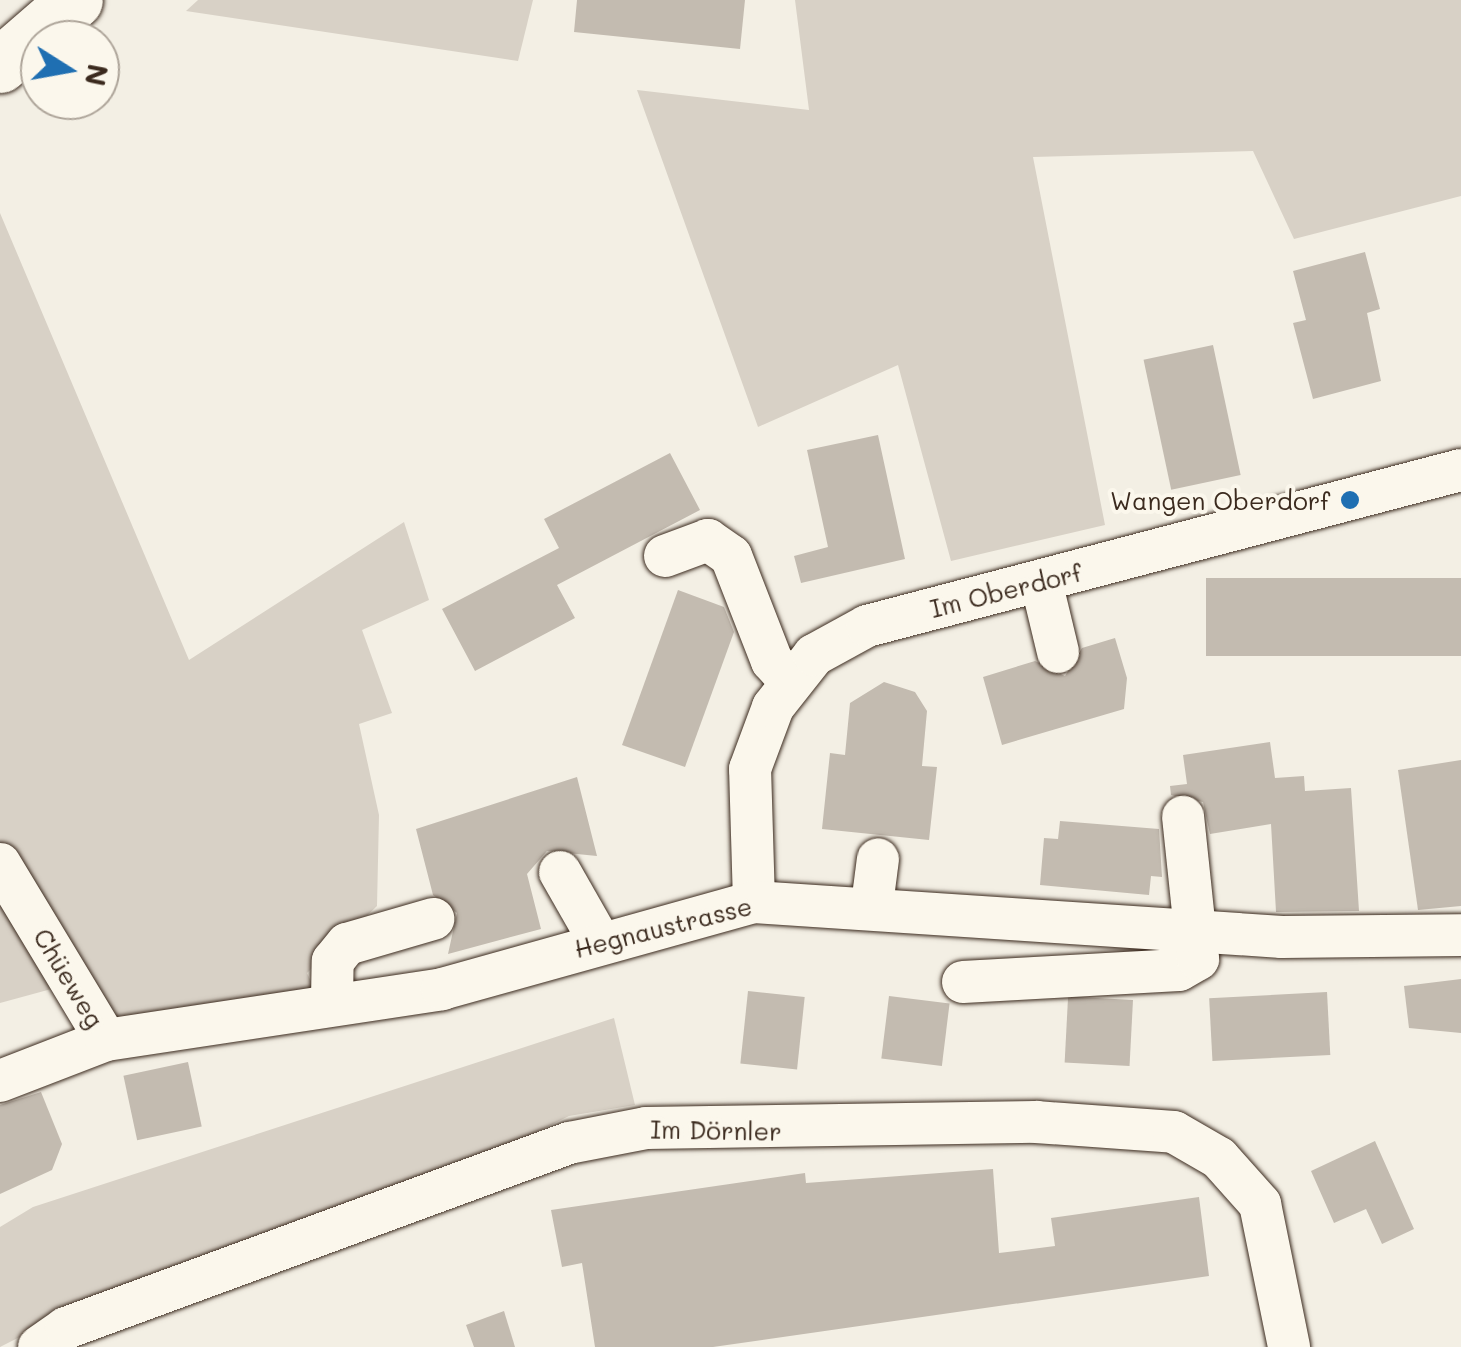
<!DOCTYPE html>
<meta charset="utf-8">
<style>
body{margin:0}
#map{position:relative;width:1461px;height:1347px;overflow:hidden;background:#f3efe4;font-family:Mali,sans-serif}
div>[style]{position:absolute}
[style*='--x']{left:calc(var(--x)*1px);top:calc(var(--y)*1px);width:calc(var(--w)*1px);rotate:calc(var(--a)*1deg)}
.green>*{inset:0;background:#d8d1c6}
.building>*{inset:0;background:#c3bbb0;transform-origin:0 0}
.roads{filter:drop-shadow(0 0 2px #3b2a1e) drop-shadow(0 0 2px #3b2a1e)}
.minor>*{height:42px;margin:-21px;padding:0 21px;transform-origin:21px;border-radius:21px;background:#fbf7ec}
.highway>*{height:55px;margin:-27.5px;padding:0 27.5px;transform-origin:27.5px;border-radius:27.5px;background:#fbf7ec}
.dots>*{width:28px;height:28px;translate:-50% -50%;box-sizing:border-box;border:5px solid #fbf7ec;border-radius:50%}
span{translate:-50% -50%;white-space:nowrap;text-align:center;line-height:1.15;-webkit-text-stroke:8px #fbf7ec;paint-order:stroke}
.poi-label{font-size:25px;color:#3b2a1e}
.right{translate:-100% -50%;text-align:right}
.street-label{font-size:25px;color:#3b2a1e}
.north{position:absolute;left:20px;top:20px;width:100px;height:100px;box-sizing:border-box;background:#fbf7ec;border:2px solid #aea59a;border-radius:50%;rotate:101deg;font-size:28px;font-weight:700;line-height:40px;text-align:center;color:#3b2a1e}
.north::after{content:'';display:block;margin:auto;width:35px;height:45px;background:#1f6fb2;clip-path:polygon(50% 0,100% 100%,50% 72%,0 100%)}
</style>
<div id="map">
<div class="green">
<i style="clip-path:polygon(198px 0,533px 0,518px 61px,186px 11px)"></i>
<i style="clip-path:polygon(795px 0,1461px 0,1461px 196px,1294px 239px,1253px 151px,1033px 157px,1105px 525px,951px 561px,898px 365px,758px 427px,637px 90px,809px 110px)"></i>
<i style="clip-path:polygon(0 213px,189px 660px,404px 522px,429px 600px,362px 630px,392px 713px,359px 724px,379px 815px,377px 906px,307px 973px,321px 1002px,106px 1040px,0 864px)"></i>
<i style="clip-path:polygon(0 877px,66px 985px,0 1003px)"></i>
<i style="clip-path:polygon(614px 1018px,635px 1105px,569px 1116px,460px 1170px,67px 1313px,0 1347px,0 1227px,33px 1207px)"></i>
</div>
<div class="building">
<i style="clip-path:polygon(577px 0,745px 0,740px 49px,574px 32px)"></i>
<i style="clip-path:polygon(1365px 252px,1380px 309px,1367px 313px,1381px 381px,1313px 399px,1293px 323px,1306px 320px,1293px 271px)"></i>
<i style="left:1213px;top:345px;width:133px;height:71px;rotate:78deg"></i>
<i style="clip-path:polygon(878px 435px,905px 559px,801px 583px,794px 556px,828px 547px,807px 450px)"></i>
<i style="clip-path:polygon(670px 453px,700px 510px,557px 585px,575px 618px,475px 671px,442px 609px,559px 548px,544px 519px)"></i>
<i style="left:1461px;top:578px;width:78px;height:255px;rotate:90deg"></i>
<i style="clip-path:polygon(678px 590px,724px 607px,734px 632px,685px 767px,622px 745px)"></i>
<i style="clip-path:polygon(1115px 638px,1127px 678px,1124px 709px,1002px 745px,983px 677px,1035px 661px,1065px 676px,1082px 648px)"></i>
<i style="clip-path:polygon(884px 682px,915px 692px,927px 711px,922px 766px,937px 767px,929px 840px,822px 829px,830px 753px,845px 755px,850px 703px)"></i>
<i style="clip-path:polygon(1270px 742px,1275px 778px,1304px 776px,1305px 791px,1351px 788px,1359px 911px,1276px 912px,1271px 824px,1210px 834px,1203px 802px,1171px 795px,1170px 786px,1187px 784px,1183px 755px)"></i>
<i style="clip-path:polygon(1461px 760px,1461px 906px,1418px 910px,1398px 770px)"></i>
<i style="clip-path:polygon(577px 777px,597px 856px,547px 851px,527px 874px,541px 929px,448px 954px,457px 913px,433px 895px,416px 829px)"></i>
<i style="clip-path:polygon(1060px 821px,1159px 829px,1162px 877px,1151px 876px,1149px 895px,1040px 885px,1044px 838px,1058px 839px)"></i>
<i style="clip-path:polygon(1461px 979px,1461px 1033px,1409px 1028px,1404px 986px)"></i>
<i style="left:748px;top:991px;width:57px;height:73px;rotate:6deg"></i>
<i style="left:1327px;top:992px;width:63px;height:118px;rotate:87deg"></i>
<i style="left:889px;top:996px;width:61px;height:63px;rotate:7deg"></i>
<i style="left:1133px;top:1000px;width:66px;height:65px;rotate:93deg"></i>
<i style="left:188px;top:1062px;width:66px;height:66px;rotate:78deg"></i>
<i style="clip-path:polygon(41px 1092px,62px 1144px,52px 1170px,0 1194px,0 1105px)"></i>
<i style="clip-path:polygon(1375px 1141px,1414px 1229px,1382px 1244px,1366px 1209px,1334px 1223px,1311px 1171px)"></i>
<i style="clip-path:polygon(993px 1169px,999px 1253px,1055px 1246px,1051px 1218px,1199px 1197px,1209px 1276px,713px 1347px,595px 1347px,582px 1263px,562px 1267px,551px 1210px,805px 1173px,806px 1183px)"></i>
<i style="clip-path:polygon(504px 1311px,515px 1347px,474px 1347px,466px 1325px)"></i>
</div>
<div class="roads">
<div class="minor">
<i style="--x:665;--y:556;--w:46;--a:-20.4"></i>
<i style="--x:708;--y:540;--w:28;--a:35"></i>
<i style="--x:731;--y:556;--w:113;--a:68.7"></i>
<i style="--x:772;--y:661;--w:25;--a:48"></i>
<i style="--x:1041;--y:581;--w:73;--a:76.5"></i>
<i style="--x:0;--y:864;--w:205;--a:58.9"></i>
<i style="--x:560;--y:872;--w:81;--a:60.3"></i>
<i style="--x:754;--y:902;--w:133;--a:-91.7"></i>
<i style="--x:750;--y:769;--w:66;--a:-69.6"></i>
<i style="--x:773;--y:707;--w:66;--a:-51.7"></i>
<i style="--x:814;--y:655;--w:60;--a:-28.7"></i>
<i style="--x:867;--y:626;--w:614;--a:-14.72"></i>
<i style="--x:872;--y:905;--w:46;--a:-82.6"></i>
<i style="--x:963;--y:982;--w:216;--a:-3.2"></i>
<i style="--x:1179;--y:970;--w:22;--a:-30"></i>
<i style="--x:1198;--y:959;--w:143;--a:-96"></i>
<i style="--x:332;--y:1000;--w:39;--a:-89"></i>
<i style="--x:333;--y:961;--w:22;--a:-51"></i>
<i style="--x:347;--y:944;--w:90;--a:-16.2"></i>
<i style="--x:0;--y:1081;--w:114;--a:-21.1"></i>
<i style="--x:106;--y:1040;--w:340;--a:-8.6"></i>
<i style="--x:442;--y:989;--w:324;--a:-15.6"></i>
<i style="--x:754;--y:902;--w:529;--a:3.79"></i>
<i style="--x:1282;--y:937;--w:179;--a:-0.6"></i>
<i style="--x:39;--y:1347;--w:33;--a:-35"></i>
<i style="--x:66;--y:1328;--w:536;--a:-20.19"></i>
<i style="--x:569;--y:1143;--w:78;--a:-11"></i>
<i style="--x:646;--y:1128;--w:390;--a:-0.9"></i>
<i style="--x:1036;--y:1122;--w:138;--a:4.1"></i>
<i style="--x:1174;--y:1132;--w:52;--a:30"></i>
<i style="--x:1219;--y:1158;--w:62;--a:48.3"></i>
<i style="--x:1260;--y:1204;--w:146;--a:78.5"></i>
</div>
<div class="highway">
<i style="--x:0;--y:65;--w:99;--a:-40.9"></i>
</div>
</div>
<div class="dots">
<i style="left:1350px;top:500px;background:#1f6fb2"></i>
</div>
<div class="poi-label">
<span class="right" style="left:1330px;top:500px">Wangen Oberdorf</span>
</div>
<div class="street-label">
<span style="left:1006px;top:590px;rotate:-14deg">Im Oberdorf</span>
<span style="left:663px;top:927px;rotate:-14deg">Hegnaustrasse</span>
<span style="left:69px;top:978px;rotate:59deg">Chüeweg</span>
<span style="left:716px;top:1130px;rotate:1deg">Im Dörnler</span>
</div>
<div class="north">N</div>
</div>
